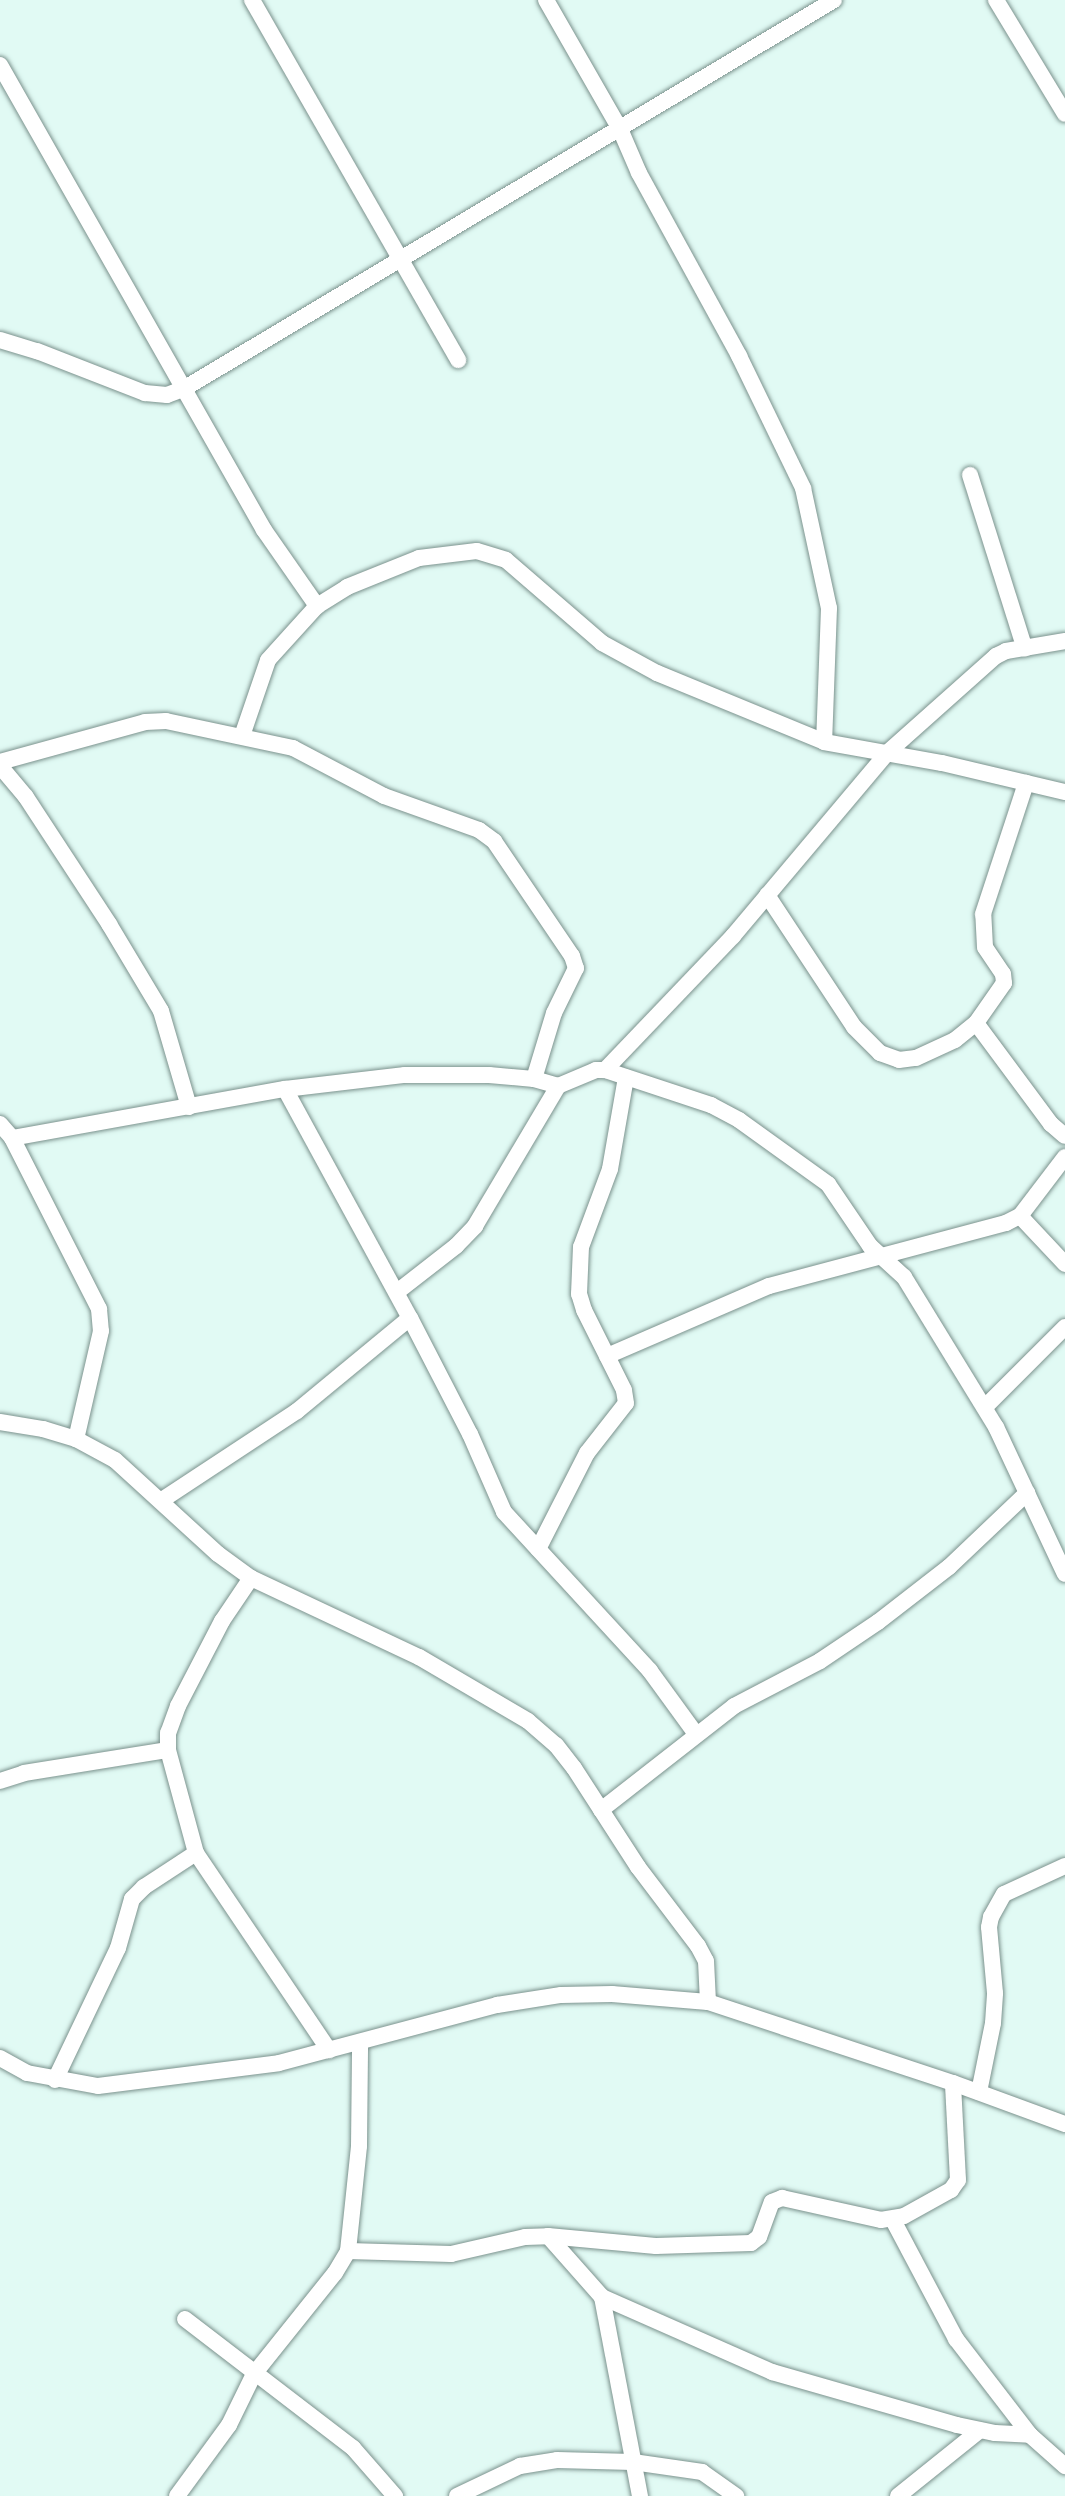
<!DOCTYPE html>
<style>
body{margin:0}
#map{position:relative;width:1065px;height:2496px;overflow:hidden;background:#e1faf4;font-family:Manrope,sans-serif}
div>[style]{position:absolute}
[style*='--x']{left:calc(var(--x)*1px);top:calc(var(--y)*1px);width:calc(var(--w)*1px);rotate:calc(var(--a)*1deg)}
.roads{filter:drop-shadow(0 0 2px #7b928d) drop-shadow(0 0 2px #7b928d)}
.street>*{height:16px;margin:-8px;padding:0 8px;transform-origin:8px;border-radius:8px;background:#fff}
span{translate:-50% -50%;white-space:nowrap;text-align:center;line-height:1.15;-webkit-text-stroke:6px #e1faf4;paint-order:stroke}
</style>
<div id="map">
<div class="roads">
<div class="street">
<i style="--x:252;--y:0;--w:415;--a:60.2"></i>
<i style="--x:546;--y:0;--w:149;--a:60.2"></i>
<i style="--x:620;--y:129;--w:48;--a:66.6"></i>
<i style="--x:639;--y:173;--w:209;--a:61.3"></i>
<i style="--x:739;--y:356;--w:147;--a:64.1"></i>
<i style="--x:803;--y:488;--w:123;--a:77.8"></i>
<i style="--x:829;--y:608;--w:134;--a:92.1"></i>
<i style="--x:996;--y:0;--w:133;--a:58.8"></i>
<i style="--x:0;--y:65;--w:535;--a:60.41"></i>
<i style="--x:264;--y:530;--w:93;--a:55.1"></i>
<i style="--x:0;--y:340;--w:39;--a:17"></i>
<i style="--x:37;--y:351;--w:116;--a:21.3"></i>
<i style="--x:145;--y:393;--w:22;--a:5"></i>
<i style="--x:167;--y:395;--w:19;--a:-21"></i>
<i style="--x:185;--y:388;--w:756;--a:-30.87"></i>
<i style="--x:970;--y:475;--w:182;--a:72.5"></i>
<i style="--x:242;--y:736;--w:80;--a:-71.1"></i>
<i style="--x:268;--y:660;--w:73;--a:-47.8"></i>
<i style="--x:317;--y:606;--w:36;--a:-32"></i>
<i style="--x:347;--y:587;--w:78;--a:-21.9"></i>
<i style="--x:419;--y:558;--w:58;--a:-6.9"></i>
<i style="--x:477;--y:551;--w:30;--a:17"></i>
<i style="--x:506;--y:560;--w:127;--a:40.8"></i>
<i style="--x:602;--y:643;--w:63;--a:28.6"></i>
<i style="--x:657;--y:673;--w:181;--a:22.4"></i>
<i style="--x:824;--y:742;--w:120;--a:10.1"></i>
<i style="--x:942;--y:763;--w:126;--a:13.3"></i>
<i style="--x:0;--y:762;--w:150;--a:-15.4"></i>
<i style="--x:145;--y:722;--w:21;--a:-3"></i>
<i style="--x:166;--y:721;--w:130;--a:12"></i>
<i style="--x:293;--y:748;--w:103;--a:27.8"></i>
<i style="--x:384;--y:796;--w:101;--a:19.7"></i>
<i style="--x:479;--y:830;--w:19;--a:36"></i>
<i style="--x:494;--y:841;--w:139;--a:55.9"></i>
<i style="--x:572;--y:956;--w:13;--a:72"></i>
<i style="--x:576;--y:968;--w:50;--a:116.1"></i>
<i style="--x:554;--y:1013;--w:69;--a:106.9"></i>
<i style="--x:0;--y:766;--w:40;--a:50"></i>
<i style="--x:26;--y:797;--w:152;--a:56.8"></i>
<i style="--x:109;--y:924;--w:101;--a:59.1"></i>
<i style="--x:161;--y:1011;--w:100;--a:73.7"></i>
<i style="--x:767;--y:895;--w:158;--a:56.6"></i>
<i style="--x:854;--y:1027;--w:37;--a:45"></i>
<i style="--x:880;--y:1053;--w:20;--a:20"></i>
<i style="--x:899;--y:1060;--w:17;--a:-7"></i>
<i style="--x:916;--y:1058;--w:43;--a:-24.8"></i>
<i style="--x:955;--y:1040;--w:27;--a:-39"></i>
<i style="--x:976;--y:1023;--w:49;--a:-55"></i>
<i style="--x:1004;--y:983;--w:9;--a:-96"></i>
<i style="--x:1003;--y:974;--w:32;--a:-124"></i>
<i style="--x:985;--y:947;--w:33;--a:-93"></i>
<i style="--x:983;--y:914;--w:138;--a:-71.8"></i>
<i style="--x:976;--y:1023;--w:126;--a:53.4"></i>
<i style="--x:1051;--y:1124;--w:18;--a:41"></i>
<i style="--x:605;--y:1070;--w:185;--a:-46.3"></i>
<i style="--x:733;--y:936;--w:239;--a:-49.9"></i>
<i style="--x:887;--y:753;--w:146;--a:-41.7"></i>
<i style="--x:996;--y:656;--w:11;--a:-27"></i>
<i style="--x:1006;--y:651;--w:60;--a:-9.6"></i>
<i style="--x:285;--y:1089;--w:261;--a:61.4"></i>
<i style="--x:410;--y:1318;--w:131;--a:62.7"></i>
<i style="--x:470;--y:1434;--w:85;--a:66.4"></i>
<i style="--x:504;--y:1512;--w:216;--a:47.4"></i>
<i style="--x:650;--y:1671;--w:78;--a:53.9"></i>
<i style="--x:0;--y:1124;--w:18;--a:49"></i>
<i style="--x:12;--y:1138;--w:192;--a:63"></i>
<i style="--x:99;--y:1309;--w:22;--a:85"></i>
<i style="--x:101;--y:1331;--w:111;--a:103"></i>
<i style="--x:12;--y:1138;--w:277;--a:-10.2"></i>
<i style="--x:285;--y:1089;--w:121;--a:-6.7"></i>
<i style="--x:405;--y:1075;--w:84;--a:0"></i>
<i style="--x:489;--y:1075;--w:45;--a:5.1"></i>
<i style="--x:534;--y:1079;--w:25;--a:16"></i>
<i style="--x:558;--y:1086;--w:41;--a:-22.8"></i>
<i style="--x:596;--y:1070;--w:9;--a:0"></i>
<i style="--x:605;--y:1070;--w:112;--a:18.3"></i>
<i style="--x:711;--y:1105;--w:32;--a:28"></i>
<i style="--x:739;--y:1120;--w:110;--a:35.7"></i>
<i style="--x:828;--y:1184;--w:75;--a:55.9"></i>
<i style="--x:870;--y:1246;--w:46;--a:42.4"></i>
<i style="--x:904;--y:1277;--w:176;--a:58.5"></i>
<i style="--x:996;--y:1427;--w:162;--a:64.9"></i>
<i style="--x:1020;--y:1216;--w:66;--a:46.8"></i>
<i style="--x:397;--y:1292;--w:75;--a:-37.9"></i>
<i style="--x:456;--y:1246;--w:28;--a:-46"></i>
<i style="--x:475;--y:1226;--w:163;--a:-59.3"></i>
<i style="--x:607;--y:1356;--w:176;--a:-23.4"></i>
<i style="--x:769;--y:1286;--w:245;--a:-14.9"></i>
<i style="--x:1006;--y:1223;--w:16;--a:-27"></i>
<i style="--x:1020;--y:1216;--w:74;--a:-52.7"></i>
<i style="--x:985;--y:1407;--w:113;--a:-45"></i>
<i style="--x:0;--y:1422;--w:44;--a:9.2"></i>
<i style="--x:43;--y:1429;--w:34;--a:17"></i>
<i style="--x:76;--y:1439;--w:44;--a:28.3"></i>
<i style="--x:115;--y:1460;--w:139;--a:42.4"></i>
<i style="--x:218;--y:1554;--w:41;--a:36"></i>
<i style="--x:251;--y:1578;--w:186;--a:25.2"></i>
<i style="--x:419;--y:1657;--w:126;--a:30.4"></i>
<i style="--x:528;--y:1721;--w:37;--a:41"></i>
<i style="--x:556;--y:1745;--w:29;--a:52"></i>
<i style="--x:574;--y:1768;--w:118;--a:57.1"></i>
<i style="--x:638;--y:1867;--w:99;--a:52.8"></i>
<i style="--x:698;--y:1946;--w:17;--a:62"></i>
<i style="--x:706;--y:1961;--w:41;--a:87.2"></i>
<i style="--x:162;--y:1500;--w:162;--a:-33.4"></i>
<i style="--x:297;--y:1411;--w:146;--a:-39.5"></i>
<i style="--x:538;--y:1549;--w:108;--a:-63"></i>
<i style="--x:587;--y:1453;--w:63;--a:-52"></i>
<i style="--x:626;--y:1403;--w:13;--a:-99"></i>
<i style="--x:624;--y:1390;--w:89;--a:-116.6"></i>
<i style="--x:584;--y:1310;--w:17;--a:-107"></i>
<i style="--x:579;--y:1294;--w:47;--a:-87.6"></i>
<i style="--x:581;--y:1247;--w:83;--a:-69.6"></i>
<i style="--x:610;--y:1169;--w:93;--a:-80.1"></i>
<i style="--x:251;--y:1578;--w:52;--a:124"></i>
<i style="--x:222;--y:1621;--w:96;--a:117.4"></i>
<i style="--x:178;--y:1706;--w:29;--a:110"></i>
<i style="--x:168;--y:1733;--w:17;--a:90"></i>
<i style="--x:168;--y:1750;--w:107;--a:74.8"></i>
<i style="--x:196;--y:1853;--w:238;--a:56"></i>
<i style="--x:0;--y:1781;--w:25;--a:-18"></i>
<i style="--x:24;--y:1773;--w:146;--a:-9.1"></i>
<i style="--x:601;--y:1810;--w:169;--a:-38"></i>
<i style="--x:734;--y:1706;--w:97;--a:-27.6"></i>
<i style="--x:820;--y:1661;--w:70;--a:-33.9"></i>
<i style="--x:878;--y:1622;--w:90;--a:-37.8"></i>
<i style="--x:949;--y:1567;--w:108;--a:-43.5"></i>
<i style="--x:0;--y:2058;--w:31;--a:29"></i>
<i style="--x:27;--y:2073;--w:72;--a:10.4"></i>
<i style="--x:98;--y:2086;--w:182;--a:-7.2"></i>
<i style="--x:279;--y:2063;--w:226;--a:-14.9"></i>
<i style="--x:497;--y:2005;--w:65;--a:-8.9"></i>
<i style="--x:561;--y:1995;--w:51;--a:-1.1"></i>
<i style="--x:612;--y:1994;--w:96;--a:4.8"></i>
<i style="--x:708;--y:2002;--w:258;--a:18.3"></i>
<i style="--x:953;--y:2083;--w:119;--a:20.1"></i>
<i style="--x:55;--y:2080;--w:146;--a:-64.5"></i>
<i style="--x:118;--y:1948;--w:51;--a:-74.1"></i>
<i style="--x:132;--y:1899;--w:17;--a:-45"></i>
<i style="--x:144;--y:1887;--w:62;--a:-33.2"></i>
<i style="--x:979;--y:2092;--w:70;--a:-78.5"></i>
<i style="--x:993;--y:2023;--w:30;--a:-86"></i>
<i style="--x:995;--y:1993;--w:66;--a:-95.2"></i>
<i style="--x:989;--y:1927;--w:10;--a:-79"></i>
<i style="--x:991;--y:1917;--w:26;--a:-61"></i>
<i style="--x:1004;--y:1894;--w:67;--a:-24.7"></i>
<i style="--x:893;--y:2220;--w:135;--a:62.1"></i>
<i style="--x:956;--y:2339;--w:121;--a:52.4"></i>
<i style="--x:548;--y:2236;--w:108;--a:5.3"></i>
<i style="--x:656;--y:2246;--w:95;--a:-1.8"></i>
<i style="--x:751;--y:2243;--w:10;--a:-37"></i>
<i style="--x:759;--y:2237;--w:37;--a:-70"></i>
<i style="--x:772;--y:2202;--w:11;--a:-22"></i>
<i style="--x:782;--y:2198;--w:101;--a:12.5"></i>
<i style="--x:881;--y:2220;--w:23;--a:-10"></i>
<i style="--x:904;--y:2216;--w:54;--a:-29"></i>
<i style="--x:951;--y:2190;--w:12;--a:-55"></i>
<i style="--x:958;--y:2180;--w:97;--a:-93"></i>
<i style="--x:348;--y:2251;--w:106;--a:-84"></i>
<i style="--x:359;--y:2146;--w:103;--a:-89.4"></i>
<i style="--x:602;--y:2297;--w:203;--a:79.2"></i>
<i style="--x:185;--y:2319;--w:212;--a:37.5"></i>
<i style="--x:353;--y:2448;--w:64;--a:48.8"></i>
<i style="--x:177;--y:2496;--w:88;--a:-53.8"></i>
<i style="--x:229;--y:2425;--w:57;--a:-63.9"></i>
<i style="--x:254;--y:2374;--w:129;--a:-51.3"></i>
<i style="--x:335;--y:2273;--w:26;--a:-59"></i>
<i style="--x:348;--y:2251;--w:103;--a:1.7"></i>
<i style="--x:451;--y:2254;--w:76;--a:-12.9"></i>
<i style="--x:525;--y:2237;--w:23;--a:-2"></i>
<i style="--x:548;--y:2236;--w:81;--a:48.5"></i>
<i style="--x:602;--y:2297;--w:186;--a:23.8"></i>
<i style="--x:772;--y:2372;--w:192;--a:16"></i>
<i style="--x:957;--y:2425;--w:39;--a:12"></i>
<i style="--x:995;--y:2433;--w:35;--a:3"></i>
<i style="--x:1030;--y:2435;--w:47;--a:41.5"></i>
<i style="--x:457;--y:2496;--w:70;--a:-25.5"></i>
<i style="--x:520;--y:2466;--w:37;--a:-9"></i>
<i style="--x:557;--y:2460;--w:76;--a:1.5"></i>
<i style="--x:633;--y:2462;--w:70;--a:8.2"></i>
<i style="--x:702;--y:2472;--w:42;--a:35.2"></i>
<i style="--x:898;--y:2496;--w:105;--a:-38.8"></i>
</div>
</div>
</div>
